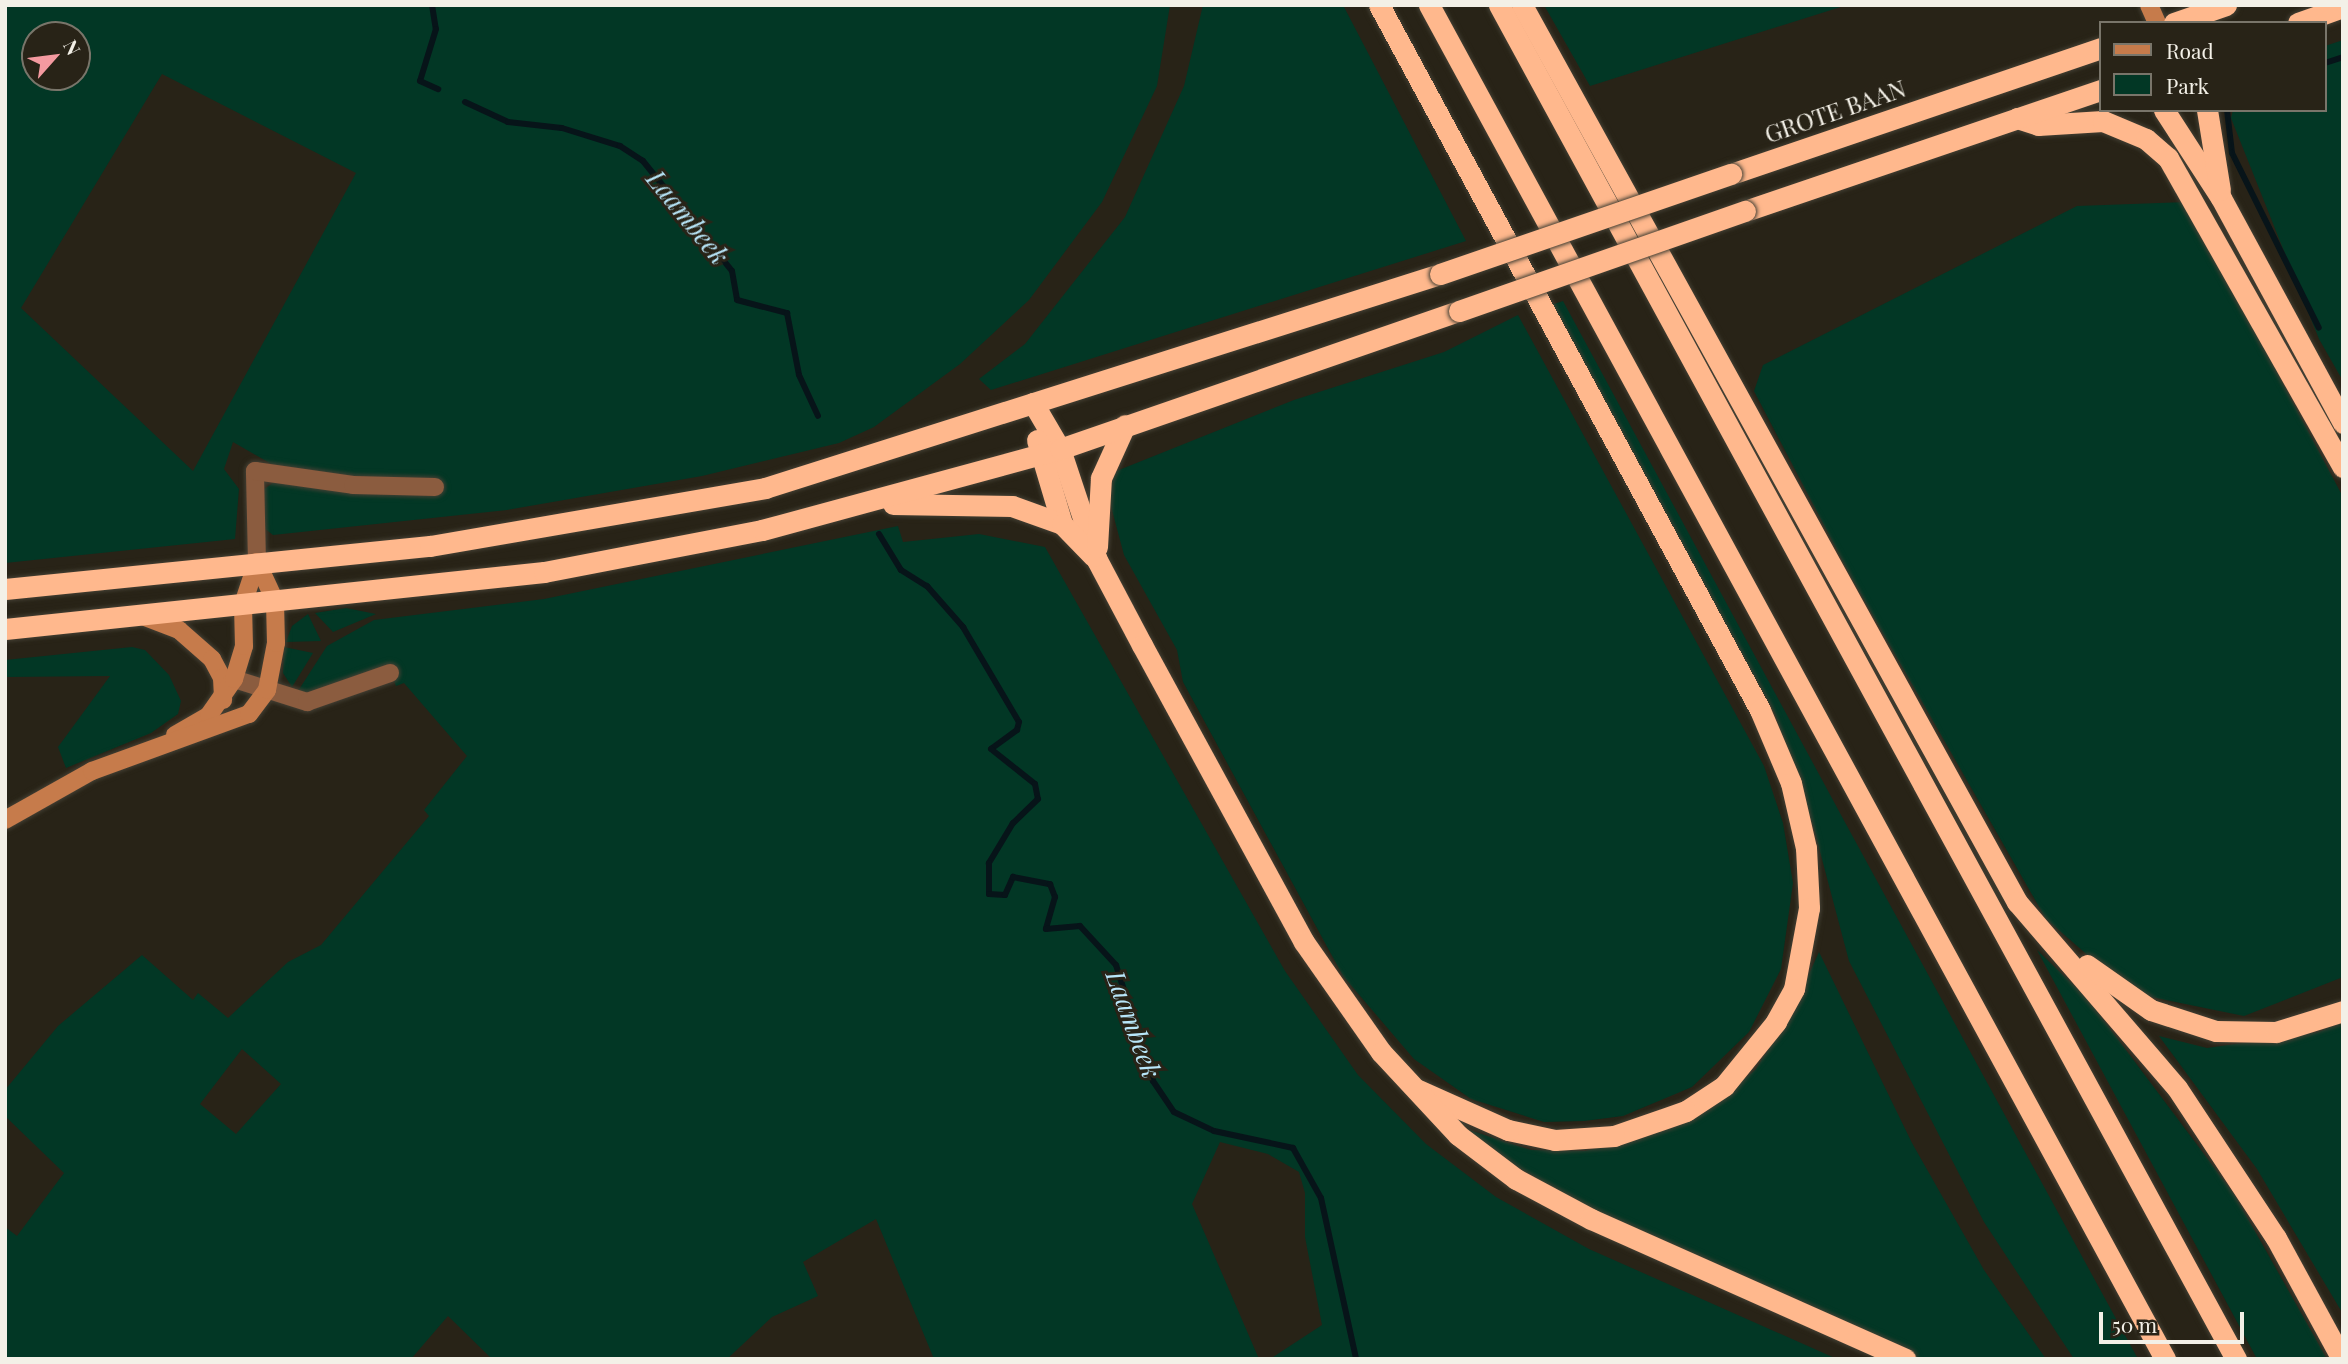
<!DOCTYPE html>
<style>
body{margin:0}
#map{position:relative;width:2348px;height:1364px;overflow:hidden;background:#282317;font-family:"Playfair Display",serif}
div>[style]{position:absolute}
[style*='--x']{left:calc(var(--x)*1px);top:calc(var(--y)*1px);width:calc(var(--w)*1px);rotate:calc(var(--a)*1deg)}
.green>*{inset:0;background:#023725}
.stream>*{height:6px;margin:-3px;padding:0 3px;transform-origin:3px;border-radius:3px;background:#071419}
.roads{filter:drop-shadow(0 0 2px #444034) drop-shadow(0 0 2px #444034)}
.street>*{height:18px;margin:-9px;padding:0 9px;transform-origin:9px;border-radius:9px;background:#8b5c3f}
.secondary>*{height:18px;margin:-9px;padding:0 9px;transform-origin:9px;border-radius:9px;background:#c67b4b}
.highway>*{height:21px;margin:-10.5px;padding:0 10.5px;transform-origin:10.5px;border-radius:10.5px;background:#ffb88d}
.bridges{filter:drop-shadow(0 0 2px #444034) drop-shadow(0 0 2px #444034)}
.highway-bridge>*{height:21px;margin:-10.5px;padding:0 10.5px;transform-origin:10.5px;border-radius:10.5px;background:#ffb88d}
span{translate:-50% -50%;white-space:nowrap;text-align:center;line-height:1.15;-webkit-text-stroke:6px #282317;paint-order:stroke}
.street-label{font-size:24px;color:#f3f0e7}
.water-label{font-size:26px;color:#b8e6f9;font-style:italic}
.frame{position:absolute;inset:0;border:7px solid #f3f0e7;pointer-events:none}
.legend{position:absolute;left:2099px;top:21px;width:228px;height:91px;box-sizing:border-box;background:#282317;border:2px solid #79756a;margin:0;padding:9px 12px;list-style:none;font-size:21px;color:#f3f0e7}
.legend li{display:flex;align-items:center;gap:14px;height:35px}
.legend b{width:35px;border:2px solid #79756a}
.north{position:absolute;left:21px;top:21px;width:70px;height:70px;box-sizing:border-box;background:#282317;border:2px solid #79756a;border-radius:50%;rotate:62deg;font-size:19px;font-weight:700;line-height:28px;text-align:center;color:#f3f0e7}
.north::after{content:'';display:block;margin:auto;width:24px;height:32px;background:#f49aa0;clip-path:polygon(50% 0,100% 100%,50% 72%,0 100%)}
.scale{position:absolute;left:2099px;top:1312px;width:145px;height:32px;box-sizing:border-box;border:4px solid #f3f0e7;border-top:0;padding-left:9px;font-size:21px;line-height:24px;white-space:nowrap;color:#f3f0e7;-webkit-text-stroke:5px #282317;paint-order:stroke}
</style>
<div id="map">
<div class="green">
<i style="clip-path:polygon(evenodd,5px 5px,1170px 5px,1157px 86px,1102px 202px,1029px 300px,960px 364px,874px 427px,839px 443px,702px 476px,507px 510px,273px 535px,264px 528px,260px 492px,287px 473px,233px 442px,224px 469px,239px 489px,235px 539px,5px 563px,5px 5px,35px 35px,77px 35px,77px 77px,35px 77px,35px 35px,5px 5px,162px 74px,356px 173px,193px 471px,21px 308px,162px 74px)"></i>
<i style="clip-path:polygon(1203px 5px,1343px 5px,1466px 241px,991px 390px,979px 379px,1025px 344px,1125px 217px,1184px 86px)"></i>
<i style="clip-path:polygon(1544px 5px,1847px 5px,1590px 86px)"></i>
<i style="clip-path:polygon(2343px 40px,2343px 381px,2319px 339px,2231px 118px,2233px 110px,2325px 110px,2325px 46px)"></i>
<i style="clip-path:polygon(2187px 202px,2343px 497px,2343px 977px,2244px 1016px,2151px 997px,2114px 978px,2046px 919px,1852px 579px,1754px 391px,1763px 365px,2077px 206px)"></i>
<i style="clip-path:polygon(1563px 301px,1847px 826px,2138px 1359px,2074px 1359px,1984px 1222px,1849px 961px,1814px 829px,1775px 714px,1551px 305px)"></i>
<i style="clip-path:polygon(1518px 315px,1764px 766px,1783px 823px,1793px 883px,1781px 969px,1749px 1032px,1692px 1087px,1623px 1116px,1584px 1121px,1544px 1122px,1471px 1099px,1414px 1059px,1343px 976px,1183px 682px,1177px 650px,1124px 555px,1108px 495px,1114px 472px,1294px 400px,1444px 352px)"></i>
<i style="clip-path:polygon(evenodd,898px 526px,903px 542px,979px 534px,1045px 547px,1285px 971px,1358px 1075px,1426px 1144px,1496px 1197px,1589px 1249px,1837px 1359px,1270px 1359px,1322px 1325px,1305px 1237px,1305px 1193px,1299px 1172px,1268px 1154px,1220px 1142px,1192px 1204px,1259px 1359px,934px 1359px,876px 1219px,803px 1262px,818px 1296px,772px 1317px,727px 1359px,492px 1359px,448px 1316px,411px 1359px,5px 1359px,5px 1227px,17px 1236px,64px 1173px,5px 1116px,5px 1090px,58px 1026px,142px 955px,193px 1000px,198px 993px,228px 1018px,288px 962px,321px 945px,429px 816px,424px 810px,467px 756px,404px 683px,396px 686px,388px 665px,307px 693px,298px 691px,327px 646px,374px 620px,544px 599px,898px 526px,242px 1049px,281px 1084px,236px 1134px,200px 1104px,242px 1049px)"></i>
<i style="clip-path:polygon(346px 608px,376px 614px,333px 632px,315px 613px)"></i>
<i style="clip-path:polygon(308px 614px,321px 641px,286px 642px,292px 626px)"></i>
<i style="clip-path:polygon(132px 647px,145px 650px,169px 675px,181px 701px,178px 714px,151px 733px,66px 768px,58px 747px,110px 676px,5px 677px,5px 660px)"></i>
<i style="clip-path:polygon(284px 647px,313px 653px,292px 687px,283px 673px)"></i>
<i style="clip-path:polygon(2037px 950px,2087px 998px,2234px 1194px,2327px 1359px,2257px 1359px)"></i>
<i style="clip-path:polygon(1819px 952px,1912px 1143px,1984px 1270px,2046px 1359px,1918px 1359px,1592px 1210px,1488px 1150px,1466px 1129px,1531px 1150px,1585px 1151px,1647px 1136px,1704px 1112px,1755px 1070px,1788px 1020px)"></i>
<i style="clip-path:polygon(2343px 1022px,2343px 1314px,2257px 1169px,2159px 1036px,2207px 1048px,2319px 1032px)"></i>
</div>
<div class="stream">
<i style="--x:432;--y:5;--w:24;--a:81"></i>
<i style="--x:436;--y:29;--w:54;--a:107.1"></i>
<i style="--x:420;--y:81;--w:20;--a:24"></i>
<i style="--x:2325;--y:63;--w:19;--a:-18"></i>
<i style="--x:465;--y:102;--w:47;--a:24.9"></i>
<i style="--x:508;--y:122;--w:54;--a:6.3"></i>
<i style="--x:562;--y:128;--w:61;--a:17.2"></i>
<i style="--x:620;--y:146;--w:27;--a:33"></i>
<i style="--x:643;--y:161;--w:141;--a:51"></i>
<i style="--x:732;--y:271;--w:29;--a:80"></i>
<i style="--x:737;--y:300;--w:52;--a:14.6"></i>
<i style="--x:787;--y:313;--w:63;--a:79"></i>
<i style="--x:799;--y:375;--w:45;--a:65.1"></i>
<i style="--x:2227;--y:110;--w:43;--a:83.4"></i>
<i style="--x:2232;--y:153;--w:195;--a:63.6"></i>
<i style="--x:879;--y:534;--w:42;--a:58.6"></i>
<i style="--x:901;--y:570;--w:31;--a:32"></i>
<i style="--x:927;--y:586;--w:55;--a:48.7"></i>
<i style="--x:963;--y:627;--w:110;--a:59.5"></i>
<i style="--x:1019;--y:722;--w:8;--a:104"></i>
<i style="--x:1017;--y:730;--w:32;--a:144"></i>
<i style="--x:991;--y:749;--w:56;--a:38.5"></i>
<i style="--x:1035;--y:784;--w:15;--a:79"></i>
<i style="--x:1038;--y:799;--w:35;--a:136"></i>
<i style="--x:1013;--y:823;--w:47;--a:121"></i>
<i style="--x:989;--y:863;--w:31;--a:90"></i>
<i style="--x:989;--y:894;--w:16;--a:4"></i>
<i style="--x:1005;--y:895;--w:20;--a:-66"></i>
<i style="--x:1013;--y:877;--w:38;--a:11"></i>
<i style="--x:1050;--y:884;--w:14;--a:69"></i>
<i style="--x:1055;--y:897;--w:33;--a:106"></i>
<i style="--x:1046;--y:929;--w:34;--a:-5"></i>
<i style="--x:1080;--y:926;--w:53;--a:47.3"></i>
<i style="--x:1116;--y:965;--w:122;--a:72.3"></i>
<i style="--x:1153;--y:1081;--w:37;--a:56"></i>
<i style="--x:1174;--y:1112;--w:44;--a:25.4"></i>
<i style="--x:1214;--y:1131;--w:81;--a:12.1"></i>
<i style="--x:1293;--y:1148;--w:57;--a:60.8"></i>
<i style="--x:1321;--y:1198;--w:165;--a:77.7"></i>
</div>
<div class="roads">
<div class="street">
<i style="--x:257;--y:562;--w:91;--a:-91.3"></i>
<i style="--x:255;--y:471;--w:99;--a:8.1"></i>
<i style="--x:353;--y:485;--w:82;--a:1.4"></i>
<i style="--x:234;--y:679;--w:77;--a:17.5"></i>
<i style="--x:307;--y:702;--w:88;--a:-19.3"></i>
</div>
<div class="secondary">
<i style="--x:2149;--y:5;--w:20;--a:66"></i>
<i style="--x:140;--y:615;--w:42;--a:21"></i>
<i style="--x:179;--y:630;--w:44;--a:41.3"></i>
<i style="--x:212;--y:659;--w:21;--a:62"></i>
<i style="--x:222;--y:678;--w:22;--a:87"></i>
<i style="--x:175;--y:735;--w:39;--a:-30"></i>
<i style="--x:209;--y:715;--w:44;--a:-55.2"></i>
<i style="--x:234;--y:679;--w:34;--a:-73"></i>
<i style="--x:244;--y:646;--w:42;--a:-91.4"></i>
<i style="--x:243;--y:604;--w:44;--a:-71.6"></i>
<i style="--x:5;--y:820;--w:100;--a:-29.4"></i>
<i style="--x:92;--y:771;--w:167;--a:-20"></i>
<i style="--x:249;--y:714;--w:30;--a:-53"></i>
<i style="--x:267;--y:690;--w:48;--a:-79.2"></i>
<i style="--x:276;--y:643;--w:42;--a:-91.4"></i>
<i style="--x:275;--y:601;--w:43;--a:-114.8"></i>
</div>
<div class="highway">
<i style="--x:1379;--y:5;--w:801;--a:61.61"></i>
<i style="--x:1760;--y:710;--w:79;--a:67"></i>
<i style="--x:1791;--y:783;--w:67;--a:77"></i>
<i style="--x:1806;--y:848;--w:60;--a:87.1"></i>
<i style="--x:1809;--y:908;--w:82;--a:100.5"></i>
<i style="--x:1794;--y:989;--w:38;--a:119"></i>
<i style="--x:1776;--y:1022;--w:82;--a:129.1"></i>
<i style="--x:1724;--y:1086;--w:45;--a:146.7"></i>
<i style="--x:1686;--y:1111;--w:76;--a:160.9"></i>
<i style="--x:1614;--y:1136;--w:59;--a:176.1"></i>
<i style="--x:1555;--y:1140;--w:48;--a:-168"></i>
<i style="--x:1508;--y:1130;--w:98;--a:-156"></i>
<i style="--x:1429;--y:5;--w:1541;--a:61.47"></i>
<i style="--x:1499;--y:5;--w:1542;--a:61.44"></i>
<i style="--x:1522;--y:5;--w:1025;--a:61.11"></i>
<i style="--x:2017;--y:902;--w:245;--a:49.3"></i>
<i style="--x:2177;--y:1088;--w:180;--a:56.6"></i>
<i style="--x:2276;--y:1238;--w:138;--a:61.4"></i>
<i style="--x:2174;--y:23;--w:55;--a:-19.1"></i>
<i style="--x:2298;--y:23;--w:48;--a:-19.6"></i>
<i style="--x:2164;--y:110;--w:105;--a:57.1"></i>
<i style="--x:2221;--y:198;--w:256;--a:61.5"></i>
<i style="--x:2207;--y:110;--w:81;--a:80.8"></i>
<i style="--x:2017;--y:118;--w:22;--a:18"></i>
<i style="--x:2038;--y:125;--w:65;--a:-3.5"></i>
<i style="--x:2103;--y:121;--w:47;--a:22.7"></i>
<i style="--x:2146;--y:139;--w:29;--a:41"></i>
<i style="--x:2168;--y:158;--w:355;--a:60.5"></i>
<i style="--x:1731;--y:174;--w:391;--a:-18.8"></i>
<i style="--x:1745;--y:211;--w:376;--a:-18.8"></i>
<i style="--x:1033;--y:403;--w:53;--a:59.6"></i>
<i style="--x:1060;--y:449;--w:117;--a:71.6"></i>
<i style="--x:1097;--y:560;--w:96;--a:62.1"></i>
<i style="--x:1142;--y:645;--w:338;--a:61.4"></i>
<i style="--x:1304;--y:942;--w:134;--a:55"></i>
<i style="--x:1381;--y:1052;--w:113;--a:47.1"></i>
<i style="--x:1458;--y:1135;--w:73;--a:37.2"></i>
<i style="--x:1516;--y:1179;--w:85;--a:28.1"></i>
<i style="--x:1591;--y:1219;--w:344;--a:24"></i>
<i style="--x:1037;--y:440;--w:88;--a:73.4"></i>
<i style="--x:893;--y:504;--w:119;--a:1"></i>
<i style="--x:1012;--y:506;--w:53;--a:19.8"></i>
<i style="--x:1062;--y:524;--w:45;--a:45.9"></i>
<i style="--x:1097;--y:547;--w:69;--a:-86.7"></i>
<i style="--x:1101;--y:478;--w:58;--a:-65.6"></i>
<i style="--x:5;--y:589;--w:427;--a:-5.8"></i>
<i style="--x:430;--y:546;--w:340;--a:-9.8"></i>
<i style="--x:765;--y:488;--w:708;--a:-17.59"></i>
<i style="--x:5;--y:629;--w:542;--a:-6.04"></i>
<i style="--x:544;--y:572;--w:222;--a:-10.9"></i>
<i style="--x:762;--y:530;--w:309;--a:-15.2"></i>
<i style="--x:1060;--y:449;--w:422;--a:-19.1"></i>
<i style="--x:2087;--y:965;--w:78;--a:35.1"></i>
<i style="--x:2151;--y:1010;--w:68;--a:17.9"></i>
<i style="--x:2216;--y:1031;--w:60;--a:1"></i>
<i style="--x:2276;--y:1032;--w:70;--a:-17.4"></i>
</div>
</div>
<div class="bridges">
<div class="highway-bridge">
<i style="--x:1440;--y:274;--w:308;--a:-19"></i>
<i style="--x:1459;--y:311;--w:303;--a:-19.3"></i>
</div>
</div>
<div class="street-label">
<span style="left:1835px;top:111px;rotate:-19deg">GROTE BAAN</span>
</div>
<div class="water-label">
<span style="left:688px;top:217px;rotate:51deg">Laambeek</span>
<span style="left:1134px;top:1024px;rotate:70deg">Laambeek</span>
</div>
<div class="frame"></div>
<ul class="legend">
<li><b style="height:9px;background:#c67b4b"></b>Road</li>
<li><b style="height:19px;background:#023725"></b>Park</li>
</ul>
<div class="north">N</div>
<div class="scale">50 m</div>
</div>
